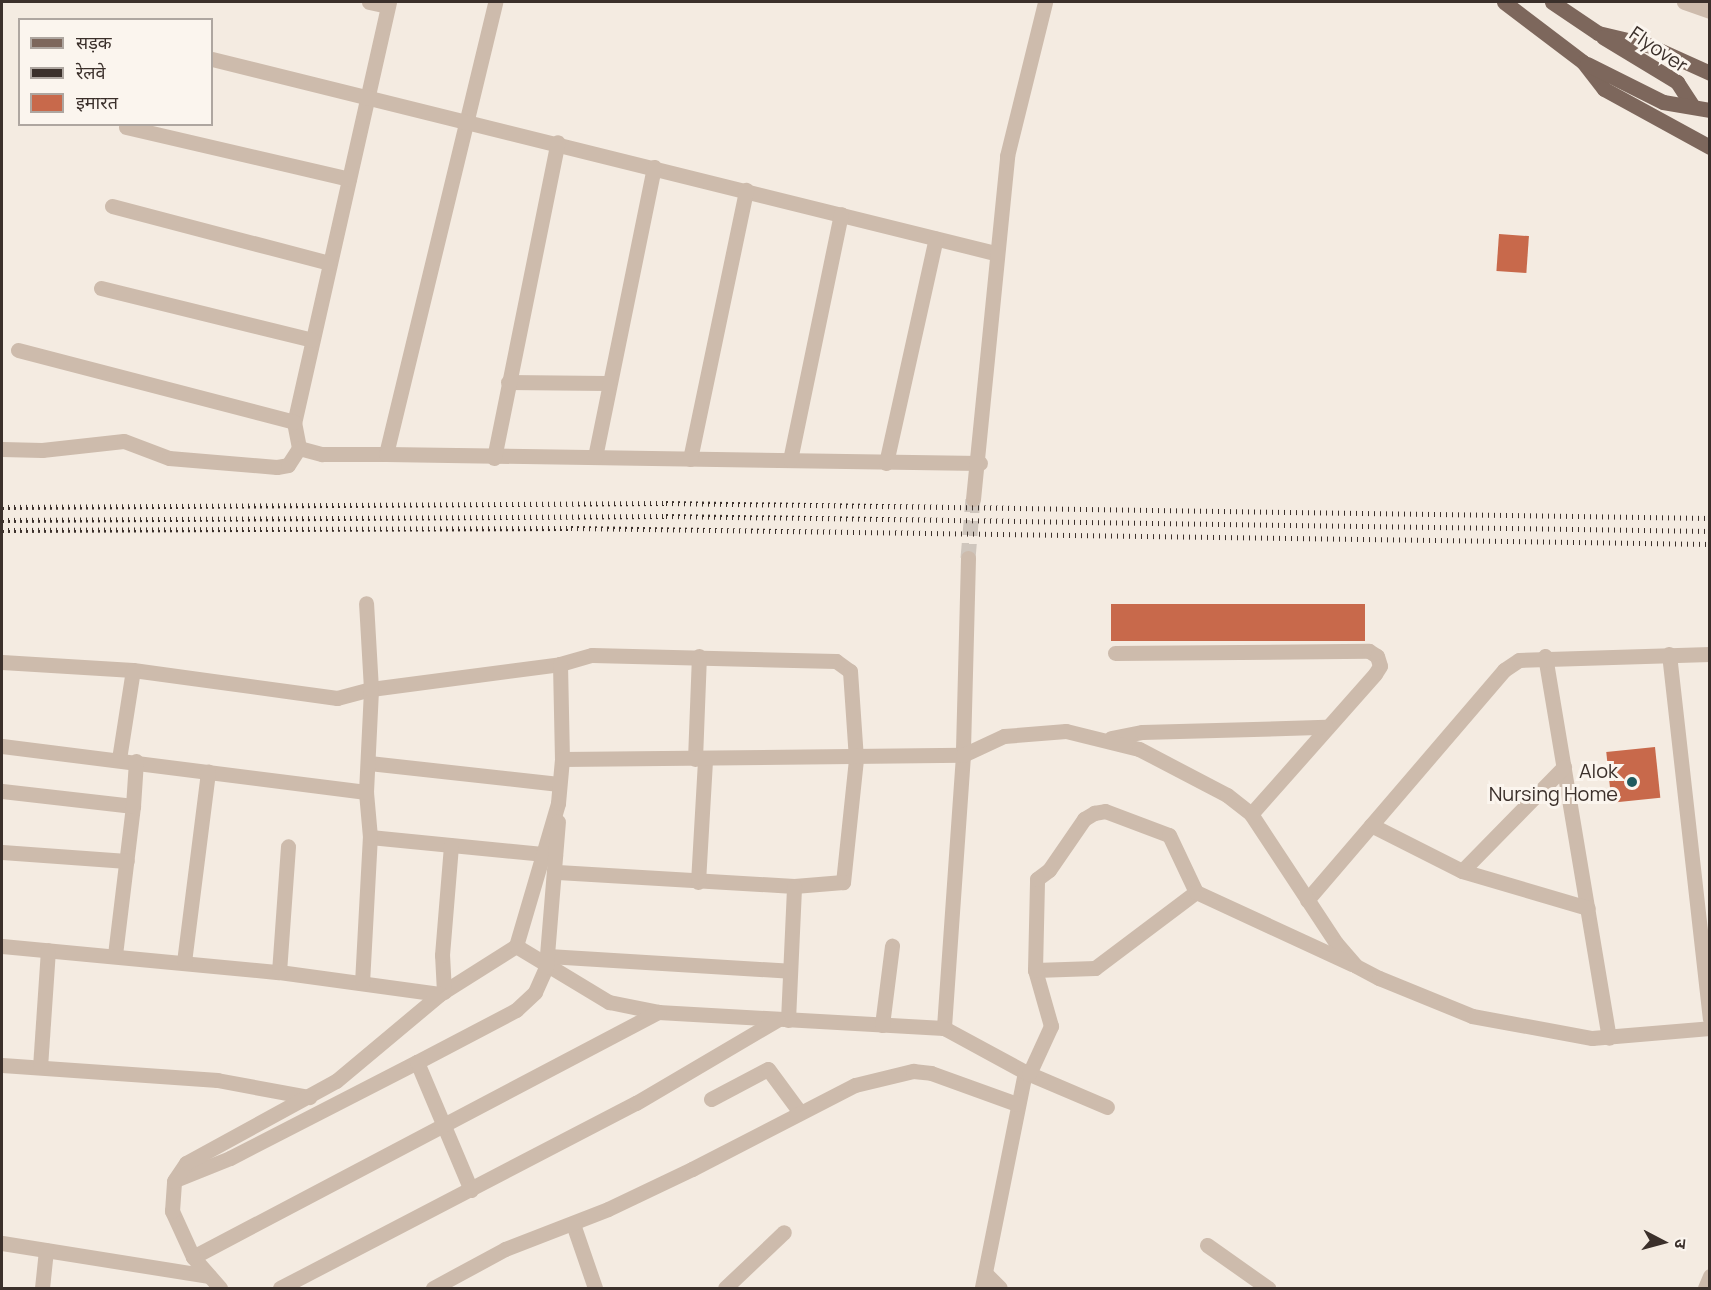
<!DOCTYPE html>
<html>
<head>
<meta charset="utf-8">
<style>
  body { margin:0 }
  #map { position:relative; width:1711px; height:1290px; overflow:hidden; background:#f4ebe1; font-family:Manrope,"Noto Sans Devanagari",sans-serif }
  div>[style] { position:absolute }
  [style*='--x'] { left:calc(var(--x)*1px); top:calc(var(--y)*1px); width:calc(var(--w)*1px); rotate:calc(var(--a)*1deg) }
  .building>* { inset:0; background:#c8694b; transform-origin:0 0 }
  .minor-tunnel>* { height:15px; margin-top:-7.5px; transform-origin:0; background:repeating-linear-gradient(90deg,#cfc6bd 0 15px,transparent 0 23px) }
  .minor>* { height:15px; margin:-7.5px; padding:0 7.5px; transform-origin:7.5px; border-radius:7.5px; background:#cdbbac }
  .major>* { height:15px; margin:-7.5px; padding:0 7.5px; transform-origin:7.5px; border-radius:7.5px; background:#7d675c }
  .rail>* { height:4.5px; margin-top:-2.25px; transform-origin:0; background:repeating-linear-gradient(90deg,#3b302b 0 1.5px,transparent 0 6px) }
  .dots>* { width:16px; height:16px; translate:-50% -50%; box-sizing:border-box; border:3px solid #fbf5ee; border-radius:50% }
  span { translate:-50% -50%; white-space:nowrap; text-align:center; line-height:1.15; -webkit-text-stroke:6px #fbf5ee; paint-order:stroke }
  .street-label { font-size:20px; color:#3b302b }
  .poi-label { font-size:20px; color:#3b302b }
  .right { translate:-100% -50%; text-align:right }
  .frame { position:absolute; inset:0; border:3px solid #3b302b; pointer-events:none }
  .legend { position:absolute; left:18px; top:18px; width:195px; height:108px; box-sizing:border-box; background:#fbf5ee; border:2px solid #aea6a0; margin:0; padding:8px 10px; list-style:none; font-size:18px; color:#3b302b }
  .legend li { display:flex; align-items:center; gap:12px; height:30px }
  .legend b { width:30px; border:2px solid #aea6a0 }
  .north { position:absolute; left:1633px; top:1212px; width:60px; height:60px; -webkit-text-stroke:4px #fbf5ee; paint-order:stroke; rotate:96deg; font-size:16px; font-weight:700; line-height:24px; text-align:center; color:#3b302b }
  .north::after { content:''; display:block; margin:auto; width:21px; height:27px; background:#3b302b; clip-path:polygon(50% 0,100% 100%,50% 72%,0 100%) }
</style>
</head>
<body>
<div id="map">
  <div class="building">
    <i style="left:1499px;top:234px;width:30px;height:37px;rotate:4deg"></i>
    <i style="left:1365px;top:604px;width:37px;height:254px;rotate:90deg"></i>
    <i style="left:1655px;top:747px;width:51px;height:49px;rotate:84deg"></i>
  </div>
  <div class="minor-tunnel">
    <i style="--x:968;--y:558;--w:59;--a:-85.2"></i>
  </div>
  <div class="minor">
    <i style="--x:369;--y:2;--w:19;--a:12"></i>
    <i style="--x:389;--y:2;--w:431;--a:102.7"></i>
    <i style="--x:294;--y:422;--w:26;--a:79"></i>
    <i style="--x:299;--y:448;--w:24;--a:15"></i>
    <i style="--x:322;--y:454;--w:64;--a:0"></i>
    <i style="--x:386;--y:454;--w:465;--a:-76.4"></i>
    <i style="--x:1684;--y:2;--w:28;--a:19"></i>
    <i style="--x:212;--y:59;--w:807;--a:13.92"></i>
    <i style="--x:126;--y:127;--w:229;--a:13.1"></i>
    <i style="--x:112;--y:206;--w:224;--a:14.7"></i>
    <i style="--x:101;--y:288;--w:217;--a:13.8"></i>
    <i style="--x:18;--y:350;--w:285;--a:14.6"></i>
    <i style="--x:508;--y:382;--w:99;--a:0.6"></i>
    <i style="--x:2;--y:449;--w:40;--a:1.4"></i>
    <i style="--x:42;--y:450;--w:82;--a:-6.3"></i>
    <i style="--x:124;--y:441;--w:48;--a:20.7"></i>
    <i style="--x:169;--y:458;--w:108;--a:4.8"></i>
    <i style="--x:277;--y:467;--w:11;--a:-10"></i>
    <i style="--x:288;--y:465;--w:20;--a:-57"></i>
    <i style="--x:386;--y:454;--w:594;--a:0.87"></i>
    <i style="--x:595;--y:457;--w:296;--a:-78.5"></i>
    <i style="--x:494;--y:458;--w:322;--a:-78.6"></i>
    <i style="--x:690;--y:459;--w:275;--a:-78.2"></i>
    <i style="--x:790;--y:460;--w:251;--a:-78.3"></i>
    <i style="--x:886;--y:463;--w:230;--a:-77.5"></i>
    <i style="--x:973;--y:499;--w:345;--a:-84.3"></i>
    <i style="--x:1007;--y:156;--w:159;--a:-76.1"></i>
    <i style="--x:968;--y:558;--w:197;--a:91.5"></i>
    <i style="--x:963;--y:755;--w:274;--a:94"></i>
    <i style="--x:944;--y:1028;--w:92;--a:28.5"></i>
    <i style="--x:1025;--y:1072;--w:220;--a:101.3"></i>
    <i style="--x:1115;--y:653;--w:254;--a:-0.5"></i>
    <i style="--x:1369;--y:651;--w:9;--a:32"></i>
    <i style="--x:1377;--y:656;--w:10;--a:73"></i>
    <i style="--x:1380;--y:666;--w:9;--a:122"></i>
    <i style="--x:1375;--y:674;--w:187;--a:131.5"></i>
    <i style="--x:1669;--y:654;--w:367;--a:83.6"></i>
    <i style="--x:1545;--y:656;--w:387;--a:80.5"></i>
    <i style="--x:2;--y:662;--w:131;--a:3.5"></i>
    <i style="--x:133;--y:670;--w:206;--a:7.8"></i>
    <i style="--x:337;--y:698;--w:35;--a:-15"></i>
    <i style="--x:371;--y:689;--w:191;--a:-7.5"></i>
    <i style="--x:560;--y:664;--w:33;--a:-16"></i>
    <i style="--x:592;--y:655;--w:244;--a:1.4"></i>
    <i style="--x:836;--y:661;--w:17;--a:36"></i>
    <i style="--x:850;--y:671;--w:88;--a:86.1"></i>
    <i style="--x:856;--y:759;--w:124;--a:96"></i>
    <i style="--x:843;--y:882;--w:49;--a:175.3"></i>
    <i style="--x:794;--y:886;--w:237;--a:-176.6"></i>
    <i style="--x:560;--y:664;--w:95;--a:88.8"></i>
    <i style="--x:1111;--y:738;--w:32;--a:-11"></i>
    <i style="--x:1142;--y:732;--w:184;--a:-1.6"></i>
    <i style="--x:2;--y:746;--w:367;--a:7.2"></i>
    <i style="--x:119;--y:759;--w:90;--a:-81.1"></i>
    <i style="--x:695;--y:759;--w:103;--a:-87.8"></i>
    <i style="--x:369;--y:763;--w:191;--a:6.3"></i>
    <i style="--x:2;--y:791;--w:132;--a:6.5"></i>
    <i style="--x:133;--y:806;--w:150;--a:96.9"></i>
    <i style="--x:133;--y:806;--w:45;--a:-86.2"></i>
    <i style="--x:1371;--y:825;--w:102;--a:26.8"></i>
    <i style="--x:1462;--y:871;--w:131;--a:16.4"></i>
    <i style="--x:370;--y:837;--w:186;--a:5.6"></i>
    <i style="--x:2;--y:852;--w:125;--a:4.1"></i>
    <i style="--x:1462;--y:871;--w:146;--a:-45.6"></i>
    <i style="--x:698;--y:882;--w:123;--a:-86.7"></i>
    <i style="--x:1307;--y:900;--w:303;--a:-49.4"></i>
    <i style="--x:1504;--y:670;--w:18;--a:-34"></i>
    <i style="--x:1519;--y:660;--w:191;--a:-1.8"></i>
    <i style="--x:2;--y:946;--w:278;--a:5.4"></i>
    <i style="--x:279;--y:972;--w:162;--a:7.8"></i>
    <i style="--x:440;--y:994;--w:90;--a:-32.3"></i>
    <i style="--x:516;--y:946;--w:149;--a:-73.6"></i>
    <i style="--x:558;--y:803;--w:44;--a:-84.8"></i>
    <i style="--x:562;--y:759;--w:401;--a:-0.6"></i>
    <i style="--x:963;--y:755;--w:45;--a:-24.9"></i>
    <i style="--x:1004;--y:736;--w:62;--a:-4.6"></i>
    <i style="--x:1066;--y:731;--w:75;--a:13.9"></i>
    <i style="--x:1139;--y:749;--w:99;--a:27.6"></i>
    <i style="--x:1227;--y:795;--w:31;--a:38"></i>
    <i style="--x:1251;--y:814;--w:154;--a:56.6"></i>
    <i style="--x:1336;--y:943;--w:30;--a:49"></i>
    <i style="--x:1356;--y:966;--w:26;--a:28"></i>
    <i style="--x:1379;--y:978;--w:100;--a:22.2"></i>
    <i style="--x:1472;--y:1016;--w:122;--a:10.4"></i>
    <i style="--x:1592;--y:1038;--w:118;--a:-4.8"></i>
    <i style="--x:516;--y:946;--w:109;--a:31.1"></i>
    <i style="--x:609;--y:1002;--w:50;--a:11.5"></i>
    <i style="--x:658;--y:1012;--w:286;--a:3.2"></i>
    <i style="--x:548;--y:956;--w:242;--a:3.5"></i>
    <i style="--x:184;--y:962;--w:192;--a:-82.8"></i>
    <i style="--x:1035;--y:970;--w:60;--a:-1.9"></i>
    <i style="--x:1095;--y:968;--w:126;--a:-37"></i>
    <i style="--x:279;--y:972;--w:126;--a:-85.9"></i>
    <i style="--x:362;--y:983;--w:146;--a:-86.9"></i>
    <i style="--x:370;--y:837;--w:45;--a:-95.1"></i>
    <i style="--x:366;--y:792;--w:103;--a:-87.2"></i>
    <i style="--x:371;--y:689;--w:86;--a:-93.3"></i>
    <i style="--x:444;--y:992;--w:37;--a:-93"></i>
    <i style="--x:442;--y:955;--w:110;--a:-85.3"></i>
    <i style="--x:788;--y:1020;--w:134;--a:-87.4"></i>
    <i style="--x:882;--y:1025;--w:80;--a:-82.8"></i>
    <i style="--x:2;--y:1065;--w:216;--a:4"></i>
    <i style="--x:217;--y:1080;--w:94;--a:10.5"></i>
    <i style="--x:40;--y:1067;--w:117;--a:-86.1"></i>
    <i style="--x:1025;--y:1072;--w:89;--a:23.1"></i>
    <i style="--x:1029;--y:1074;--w:53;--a:-65.4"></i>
    <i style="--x:1051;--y:1026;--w:58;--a:-105.9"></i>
    <i style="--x:1035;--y:970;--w:91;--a:-88.7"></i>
    <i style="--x:1037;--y:879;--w:15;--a:-37"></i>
    <i style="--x:1049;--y:870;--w:62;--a:-55.5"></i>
    <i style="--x:1084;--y:819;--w:12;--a:-31"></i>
    <i style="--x:1094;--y:813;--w:11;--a:-10"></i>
    <i style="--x:1105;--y:811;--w:68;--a:20.6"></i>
    <i style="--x:1169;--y:835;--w:63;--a:64.7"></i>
    <i style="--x:1196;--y:892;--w:172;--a:24.8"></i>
    <i style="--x:711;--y:1099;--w:64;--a:-27.8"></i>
    <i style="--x:768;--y:1069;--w:52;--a:53.6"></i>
    <i style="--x:175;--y:1180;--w:59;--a:-21.8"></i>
    <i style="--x:230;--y:1158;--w:210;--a:-27.2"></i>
    <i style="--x:471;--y:1190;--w:139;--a:-112.9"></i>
    <i style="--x:417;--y:1062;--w:112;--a:-27.7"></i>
    <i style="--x:516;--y:1010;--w:26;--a:-43"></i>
    <i style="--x:535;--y:992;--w:27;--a:-66"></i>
    <i style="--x:546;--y:967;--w:146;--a:-85.3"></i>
    <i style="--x:573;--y:1224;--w:68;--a:71"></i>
    <i style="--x:2;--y:1243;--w:210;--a:9.1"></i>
    <i style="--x:1207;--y:1245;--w:75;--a:35.2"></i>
    <i style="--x:193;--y:1257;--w:526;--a:-27.78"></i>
    <i style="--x:985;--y:1273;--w:21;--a:45"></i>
    <i style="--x:42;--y:1288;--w:38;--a:-84"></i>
    <i style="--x:220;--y:1288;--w:41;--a:-131.1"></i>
    <i style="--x:193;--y:1257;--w:51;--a:-114.5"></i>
    <i style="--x:172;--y:1211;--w:30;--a:-86"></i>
    <i style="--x:174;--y:1181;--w:22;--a:-56"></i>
    <i style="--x:186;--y:1163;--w:171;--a:-28.7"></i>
    <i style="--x:336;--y:1081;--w:136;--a:-39.9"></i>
    <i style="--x:280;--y:1288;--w:401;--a:-27.5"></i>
    <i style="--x:636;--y:1103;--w:164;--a:-30.5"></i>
    <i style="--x:433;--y:1288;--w:82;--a:-28.4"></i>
    <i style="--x:505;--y:1249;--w:110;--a:-21.2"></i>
    <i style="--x:608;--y:1209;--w:93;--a:-25.5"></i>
    <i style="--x:692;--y:1169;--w:183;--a:-27.3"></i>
    <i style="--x:855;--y:1085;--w:60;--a:-13.6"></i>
    <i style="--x:913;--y:1071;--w:18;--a:6"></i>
    <i style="--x:931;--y:1073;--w:91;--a:19.8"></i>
    <i style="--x:725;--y:1288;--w:81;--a:-43.5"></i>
    <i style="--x:1705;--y:1288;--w:13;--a:-67"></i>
  </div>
  <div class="major">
    <i style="--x:1504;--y:2;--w:99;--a:37.2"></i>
    <i style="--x:1583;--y:62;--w:34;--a:52"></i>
    <i style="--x:1604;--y:89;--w:121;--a:28.7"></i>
    <i style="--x:1552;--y:2;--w:55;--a:34"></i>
    <i style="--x:1598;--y:33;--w:51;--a:13.5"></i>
    <i style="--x:1648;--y:45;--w:68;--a:24.3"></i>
    <i style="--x:1603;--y:37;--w:87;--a:31.3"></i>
    <i style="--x:1677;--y:82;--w:27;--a:57"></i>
    <i style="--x:1587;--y:64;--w:85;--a:26.6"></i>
    <i style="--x:1663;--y:102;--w:48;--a:9.7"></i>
  </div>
  <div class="rail">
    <i style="--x:2;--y:507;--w:664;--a:-0.35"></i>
    <i style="--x:666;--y:503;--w:1044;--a:0.82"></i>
    <i style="--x:2;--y:520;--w:664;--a:-0.35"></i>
    <i style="--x:666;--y:516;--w:1044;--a:0.82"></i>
    <i style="--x:2;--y:530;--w:569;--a:-0.2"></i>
    <i style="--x:571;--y:528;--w:1139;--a:0.8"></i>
  </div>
  <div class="dots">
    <i style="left:1632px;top:782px;background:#1f5a5e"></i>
  </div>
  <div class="street-label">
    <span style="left:1659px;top:49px;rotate:34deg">Flyover</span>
  </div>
  <div class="poi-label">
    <span class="right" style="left:1618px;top:782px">Alok<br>Nursing Home</span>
  </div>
  <div class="frame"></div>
  <ul class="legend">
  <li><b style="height:8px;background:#7d675c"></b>सड़क</li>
  <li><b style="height:8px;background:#3b302b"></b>रेलवे</li>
  <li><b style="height:16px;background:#c8694b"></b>इमारत</li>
  </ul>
  <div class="north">उ</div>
</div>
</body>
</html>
